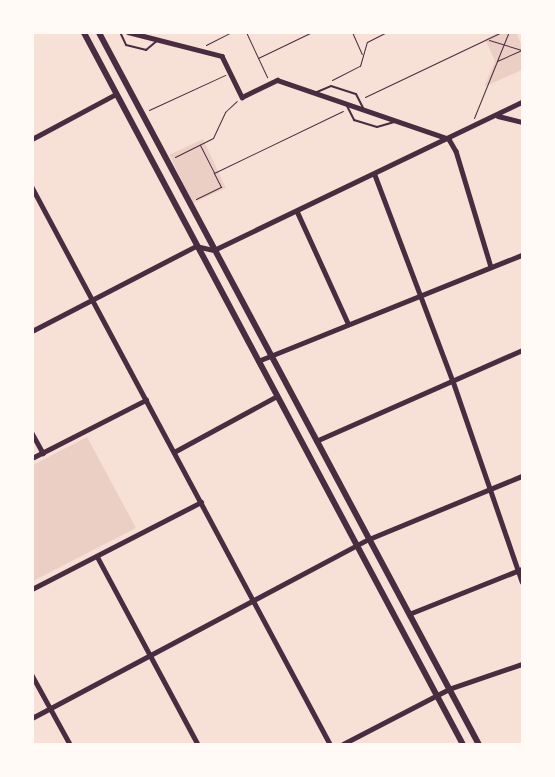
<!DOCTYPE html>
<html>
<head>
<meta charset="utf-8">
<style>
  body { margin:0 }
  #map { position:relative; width:555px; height:777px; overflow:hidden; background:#f7e1d7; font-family:"DM Sans",sans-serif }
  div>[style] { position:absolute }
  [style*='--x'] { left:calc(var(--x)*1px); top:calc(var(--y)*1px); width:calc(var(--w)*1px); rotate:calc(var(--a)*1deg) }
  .green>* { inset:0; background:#ebcfc5; transform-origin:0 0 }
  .path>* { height:1px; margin:-0.5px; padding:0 0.5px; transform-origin:0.5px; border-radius:0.5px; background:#4a2c40 }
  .service>* { height:2px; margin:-1px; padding:0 1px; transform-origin:1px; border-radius:1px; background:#4a2c40 }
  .minor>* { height:4.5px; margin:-2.25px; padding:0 2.25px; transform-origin:2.25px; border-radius:2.25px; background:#4a2c40 }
  .secondary>* { height:5.5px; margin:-2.75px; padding:0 2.75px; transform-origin:2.75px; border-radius:2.75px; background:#4a2c40 }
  span { translate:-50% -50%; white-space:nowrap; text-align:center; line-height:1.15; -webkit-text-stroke:4px #fffaf5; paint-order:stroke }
  .frame { position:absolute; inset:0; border:34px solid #fffaf5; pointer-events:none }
</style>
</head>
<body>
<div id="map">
  <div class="green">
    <i style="clip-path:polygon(498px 33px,516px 33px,522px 46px,522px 70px,484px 87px,495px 61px,485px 39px)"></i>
    <i style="left:203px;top:139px;width:54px;height:37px;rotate:65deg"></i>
    <i style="clip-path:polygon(87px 437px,136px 528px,33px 581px,33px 465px)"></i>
  </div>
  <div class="path">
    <i style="--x:246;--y:32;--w:50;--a:65"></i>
    <i style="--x:352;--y:32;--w:24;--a:66"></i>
    <i style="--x:489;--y:40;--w:34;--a:17"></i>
    <i style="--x:206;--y:45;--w:29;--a:-27"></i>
    <i style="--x:258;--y:58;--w:60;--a:-25.7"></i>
    <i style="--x:497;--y:61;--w:31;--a:-68"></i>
    <i style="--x:332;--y:80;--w:31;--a:-27"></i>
    <i style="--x:360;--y:66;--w:25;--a:-74"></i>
    <i style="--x:367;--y:42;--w:22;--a:-27"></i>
    <i style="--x:365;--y:97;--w:152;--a:-25.4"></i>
    <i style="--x:149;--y:110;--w:84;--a:-24.7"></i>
    <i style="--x:474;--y:118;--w:61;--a:-68"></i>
    <i style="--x:497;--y:61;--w:27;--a:-24"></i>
    <i style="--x:200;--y:145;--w:31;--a:63"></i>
    <i style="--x:175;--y:157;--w:42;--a:-26.6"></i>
    <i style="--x:213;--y:138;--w:29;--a:-65"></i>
    <i style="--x:225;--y:112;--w:16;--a:-43"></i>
    <i style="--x:196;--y:199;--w:28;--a:-26"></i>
    <i style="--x:221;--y:187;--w:16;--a:-117"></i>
    <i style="--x:214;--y:173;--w:143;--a:-25.7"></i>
  </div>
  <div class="service">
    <i style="--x:120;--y:32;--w:14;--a:65"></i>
    <i style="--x:126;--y:45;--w:21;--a:14"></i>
    <i style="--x:146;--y:50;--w:16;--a:-40"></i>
    <i style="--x:317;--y:92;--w:15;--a:-23"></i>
    <i style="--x:331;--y:86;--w:26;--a:18"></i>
    <i style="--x:356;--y:94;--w:16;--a:63"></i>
    <i style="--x:347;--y:106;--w:16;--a:63"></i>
    <i style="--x:354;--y:120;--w:24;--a:17"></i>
    <i style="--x:377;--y:127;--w:18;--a:-16"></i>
  </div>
  <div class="minor">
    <i style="--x:128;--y:32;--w:97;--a:14.3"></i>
    <i style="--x:222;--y:56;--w:46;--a:64"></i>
    <i style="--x:242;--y:97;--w:39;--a:-26"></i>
    <i style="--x:277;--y:80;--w:182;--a:18.9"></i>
    <i style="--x:449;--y:139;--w:14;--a:60"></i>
    <i style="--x:456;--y:151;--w:121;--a:73.2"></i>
    <i style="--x:498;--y:116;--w:25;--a:14"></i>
    <i style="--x:32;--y:139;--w:95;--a:-28.2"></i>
    <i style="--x:375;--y:175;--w:220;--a:69.3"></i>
    <i style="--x:453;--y:381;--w:212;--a:71"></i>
    <i style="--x:32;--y:187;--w:632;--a:61.85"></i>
    <i style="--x:297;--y:211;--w:123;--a:65.5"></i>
    <i style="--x:32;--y:331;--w:185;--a:-27.4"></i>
    <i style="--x:196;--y:246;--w:18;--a:13"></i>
    <i style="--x:214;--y:250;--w:342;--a:-25.7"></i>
    <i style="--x:258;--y:361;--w:284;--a:-21.9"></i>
    <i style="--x:32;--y:433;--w:23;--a:61"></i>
    <i style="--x:316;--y:441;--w:225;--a:-23.8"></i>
    <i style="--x:174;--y:452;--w:117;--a:-28.5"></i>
    <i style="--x:32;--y:458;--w:128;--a:-27"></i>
    <i style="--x:97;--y:556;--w:213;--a:61.8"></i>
    <i style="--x:32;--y:589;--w:190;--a:-27.2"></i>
    <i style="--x:409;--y:614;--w:122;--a:-21.7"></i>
    <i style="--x:32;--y:675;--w:79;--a:61.2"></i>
    <i style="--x:32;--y:718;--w:382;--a:-28"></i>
    <i style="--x:369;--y:539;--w:165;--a:-22.4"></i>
    <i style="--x:343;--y:744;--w:119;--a:-27.4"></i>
    <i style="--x:449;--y:689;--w:77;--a:-18.9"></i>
  </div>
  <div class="secondary">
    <i style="--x:84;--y:32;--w:807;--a:61.97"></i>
    <i style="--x:99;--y:32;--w:807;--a:61.91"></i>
  </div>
  <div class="frame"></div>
</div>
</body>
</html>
